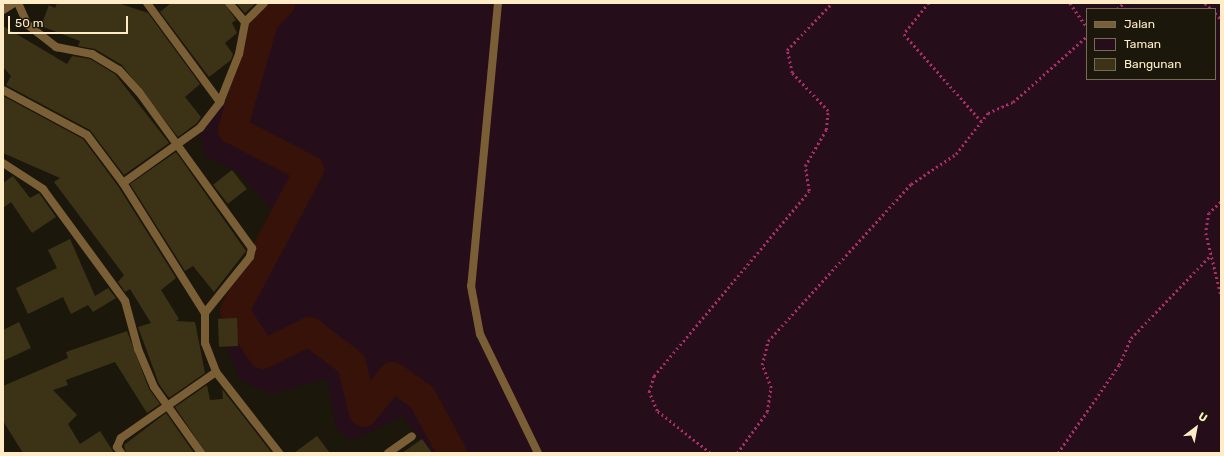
<!DOCTYPE html>
<html>
<head>
<meta charset="utf-8">
<style>
  body { margin:0 }
  #map { position:relative; width:1224px; height:456px; overflow:hidden; background:#1b170b; font-family:Rubik,sans-serif }
  div>[style] { position:absolute }
  [style*='--x'] { left:calc(var(--x)*1px); top:calc(var(--y)*1px); width:calc(var(--w)*1px); rotate:calc(var(--a)*1deg) }
  .green>* { inset:0; background:#250e19 }
  .river>* { height:29px; margin:-14.5px; padding:0 14.5px; transform-origin:14.5px; border-radius:14.5px; background:#361209 }
  .building>* { inset:0; background:#3c3317; transform-origin:0 0 }
  .path>* { height:2.5px; margin-top:-1.25px; transform-origin:0; background:repeating-linear-gradient(90deg,#aa2e6c 0 2px,transparent 0 5px) }
  .minor>* { height:8px; margin:-4px; padding:0 4px; transform-origin:4px; border-radius:4px; background:#7a5f36 }
  span { translate:-50% -50%; white-space:nowrap; text-align:center; line-height:1.15; -webkit-text-stroke:4px #1b170b; paint-order:stroke }
  .frame { position:absolute; inset:0; border:4px solid #feecc6; pointer-events:none }
  .legend { position:absolute; left:1086px; top:8px; width:130px; height:72px; box-sizing:border-box; background:#1b170b; border:1px solid #766c56; margin:0; padding:5px 7px; list-style:none; font-size:12px; color:#feecc6 }
  .legend li { display:flex; align-items:center; gap:8px; height:20px }
  .legend b { width:20px; border:1px solid #766c56 }
  .north { position:absolute; left:1176px; top:408px; width:40px; height:40px; -webkit-text-stroke:3px #1b170b; paint-order:stroke; rotate:32deg; font-size:11px; font-weight:700; line-height:16px; text-align:center; color:#feecc6 }
  .north::after { content:''; display:block; margin:auto; width:14px; height:18px; background:#feecc6; clip-path:polygon(50% 0,100% 100%,50% 72%,0 100%) }
  .scale { position:absolute; left:8px; top:16px; width:120px; height:18px; box-sizing:border-box; border:2px solid #feecc6; border-top:0; padding-left:5px; font-size:12px; line-height:14px; white-space:nowrap; color:#feecc6; -webkit-text-stroke:3px #1b170b; paint-order:stroke }
</style>
</head>
<body>
<div id="map">
  <div class="green">
    <i style="clip-path:polygon(evenodd,260px 3px,1221px 3px,1221px 453px,432px 453px,403px 416px,352px 441px,336px 428px,327px 379px,271px 394px,240px 380px,224px 341px,221px 313px,281px 220px,239px 173px,204px 155px,200px 132px,237px 87px,260px 3px,1087px 9px,1215px 9px,1215px 79px,1087px 79px,1087px 9px)"></i>
  </div>
  <div class="river">
    <i style="--x:280;--y:3;--w:23;--a:135"></i>
    <i style="--x:264;--y:19;--w:115;--a:106.2"></i>
    <i style="--x:232;--y:129;--w:87;--a:27.5"></i>
    <i style="--x:309;--y:169;--w:160;--a:118"></i>
    <i style="--x:234;--y:310;--w:52;--a:57.5"></i>
    <i style="--x:262;--y:354;--w:52;--a:-26.1"></i>
    <i style="--x:309;--y:331;--w:53;--a:37.3"></i>
    <i style="--x:351;--y:363;--w:50;--a:76.2"></i>
    <i style="--x:363;--y:412;--w:46;--a:-51.1"></i>
    <i style="--x:392;--y:376;--w:35;--a:35"></i>
    <i style="--x:421;--y:396;--w:65;--a:61.5"></i>
  </div>
  <div class="building">
    <i style="clip-path:polygon(57px 3px,118px 3px,148px 13px,200px 84px,185px 97px,201px 117px,197px 123px,178px 137px,122px 65px,95px 49px,78px 46px,80px 41px,41px 26px,49px 5px,55px 8px)"></i>
    <i style="clip-path:polygon(171px 3px,224px 3px,236px 20px,232px 23px,237px 33px,225px 43px,233px 54px,231px 60px,209px 77px,160px 12px)"></i>
    <i style="clip-path:polygon(236px 3px,256px 3px,245px 13px)"></i>
    <i style="clip-path:polygon(3px 26px,67px 64px,72px 56px,90px 59px,115px 74px,169px 143px,124px 175px,90px 130px,6px 85px,11px 76px,3px 67px)"></i>
    <i style="clip-path:polygon(3px 96px,83px 139px,118px 186px,176px 278px,161px 290px,179px 319px,176px 321px,195px 322px,205px 373px,169px 398px,159px 384px,138px 327px,151px 323px,130px 289px,125px 292px,118px 282px,124px 275px,54px 182px,60px 178px,3px 153px)"></i>
    <i style="clip-path:polygon(176px 152px,246px 251px,214px 292px,193px 266px,185px 271px,130px 184px)"></i>
    <i style="left:232px;top:170px;width:24px;height:24px;rotate:52deg"></i>
    <i style="clip-path:polygon(13px 176px,30px 198px,39px 193px,56px 217px,32px 233px,11px 202px,3px 208px,3px 183px)"></i>
    <i style="clip-path:polygon(70px 239px,95px 296px,108px 288px,116px 298px,93px 312px,88px 305px,71px 314px,63px 297px,28px 314px,16px 288px,57px 268px,48px 250px)"></i>
    <i style="left:237px;top:318px;width:28px;height:19px;rotate:88deg"></i>
    <i style="clip-path:polygon(19px 322px,31px 348px,3px 361px,3px 330px)"></i>
    <i style="clip-path:polygon(127px 331px,149px 389px,160px 404px,147px 413px,115px 362px,66px 380px,68px 385px,53px 390px,77px 415px,68px 424px,80px 444px,100px 431px,114px 453px,23px 453px,3px 421px,3px 386px,68px 358px,66px 352px)"></i>
    <i style="clip-path:polygon(207px 385px,210px 400px,223px 399px,222px 389px,272px 453px,206px 453px,175px 407px)"></i>
    <i style="clip-path:polygon(166px 413px,194px 453px,126px 453px,124px 445px)"></i>
    <i style="clip-path:polygon(317px 436px,330px 453px,294px 453px)"></i>
    <i style="clip-path:polygon(422px 439px,432px 453px,402px 453px)"></i>
  </div>
  <div class="path">
    <i style="--x:929;--y:3;--w:40;--a:129"></i>
    <i style="--x:904;--y:34;--w:118;--a:48.4"></i>
    <i style="--x:1070;--y:3;--w:29;--a:55"></i>
    <i style="--x:1205;--y:3;--w:8;--a:45"></i>
    <i style="--x:1117;--y:9;--w:9;--a:-41"></i>
    <i style="--x:1215;--y:13;--w:8;--a:45"></i>
    <i style="--x:1221;--y:202;--w:16;--a:137"></i>
    <i style="--x:1209;--y:213;--w:20;--a:99"></i>
    <i style="--x:1206;--y:233;--w:64;--a:76.4"></i>
    <i style="--x:710;--y:453;--w:68;--a:-141.6"></i>
    <i style="--x:657;--y:411;--w:21;--a:-113"></i>
    <i style="--x:649;--y:392;--w:17;--a:-73"></i>
    <i style="--x:654;--y:376;--w:241;--a:-50"></i>
    <i style="--x:809;--y:191;--w:25;--a:-99"></i>
    <i style="--x:805;--y:166;--w:42;--a:-59.7"></i>
    <i style="--x:826;--y:130;--w:19;--a:-84"></i>
    <i style="--x:828;--y:111;--w:52;--a:-133.5"></i>
    <i style="--x:792;--y:73;--w:24;--a:-102"></i>
    <i style="--x:787;--y:50;--w:65;--a:-46.2"></i>
    <i style="--x:737;--y:453;--w:51;--a:-53.8"></i>
    <i style="--x:767;--y:412;--w:24;--a:-81"></i>
    <i style="--x:771;--y:388;--w:25;--a:-111"></i>
    <i style="--x:762;--y:365;--w:25;--a:-76"></i>
    <i style="--x:768;--y:341;--w:212;--a:-47.7"></i>
    <i style="--x:911;--y:184;--w:54;--a:-33.7"></i>
    <i style="--x:956;--y:154;--w:52;--a:-52"></i>
    <i style="--x:988;--y:113;--w:27;--a:-24"></i>
    <i style="--x:1013;--y:102;--w:99;--a:-41.7"></i>
    <i style="--x:1058;--y:453;--w:107;--a:-55.3"></i>
    <i style="--x:1119;--y:365;--w:30;--a:-66"></i>
    <i style="--x:1131;--y:338;--w:115;--a:-46.1"></i>
  </div>
  <div class="minor">
    <i style="--x:18;--y:3;--w:24;--a:66"></i>
    <i style="--x:28;--y:25;--w:36;--a:38"></i>
    <i style="--x:56;--y:47;--w:37;--a:11"></i>
    <i style="--x:92;--y:54;--w:31;--a:31"></i>
    <i style="--x:119;--y:70;--w:30;--a:48"></i>
    <i style="--x:139;--y:92;--w:193;--a:54.1"></i>
    <i style="--x:252;--y:248;--w:9;--a:103"></i>
    <i style="--x:250;--y:257;--w:72;--a:128.8"></i>
    <i style="--x:147;--y:3;--w:123;--a:53.6"></i>
    <i style="--x:229;--y:3;--w:25;--a:50"></i>
    <i style="--x:245;--y:22;--w:27;--a:-45"></i>
    <i style="--x:498;--y:3;--w:284;--a:95.4"></i>
    <i style="--x:471;--y:286;--w:49;--a:79.4"></i>
    <i style="--x:480;--y:334;--w:132;--a:64"></i>
    <i style="--x:3;--y:10;--w:13;--a:-32"></i>
    <i style="--x:3;--y:90;--w:95;--a:28.2"></i>
    <i style="--x:87;--y:135;--w:60;--a:53.1"></i>
    <i style="--x:123;--y:183;--w:154;--a:57.8"></i>
    <i style="--x:205;--y:313;--w:30;--a:90"></i>
    <i style="--x:205;--y:343;--w:31;--a:69"></i>
    <i style="--x:216;--y:372;--w:116;--a:145.2"></i>
    <i style="--x:121;--y:438;--w:10;--a:114"></i>
    <i style="--x:117;--y:447;--w:7;--a:56"></i>
    <i style="--x:3;--y:163;--w:48;--a:33"></i>
    <i style="--x:43;--y:189;--w:139;--a:53.8"></i>
    <i style="--x:125;--y:301;--w:50;--a:74.8"></i>
    <i style="--x:138;--y:349;--w:41;--a:67.2"></i>
    <i style="--x:154;--y:387;--w:81;--a:54.5"></i>
    <i style="--x:123;--y:183;--w:95;--a:-35.5"></i>
    <i style="--x:200;--y:128;--w:33;--a:-52"></i>
    <i style="--x:220;--y:102;--w:52;--a:-68.4"></i>
    <i style="--x:239;--y:54;--w:33;--a:-79"></i>
    <i style="--x:216;--y:372;--w:103;--a:52.1"></i>
    <i style="--x:388;--y:453;--w:29;--a:-35"></i>
  </div>
  <div class="frame"></div>
  <ul class="legend">
  <li><b style="height:5px;background:#7a5f36"></b>Jalan</li>
  <li><b style="height:11px;background:#250e19"></b>Taman</li>
  <li><b style="height:11px;background:#3c3317"></b>Bangunan</li>
  </ul>
  <div class="north">U</div>
  <div class="scale">50 m</div>
</div>
</body>
</html>
